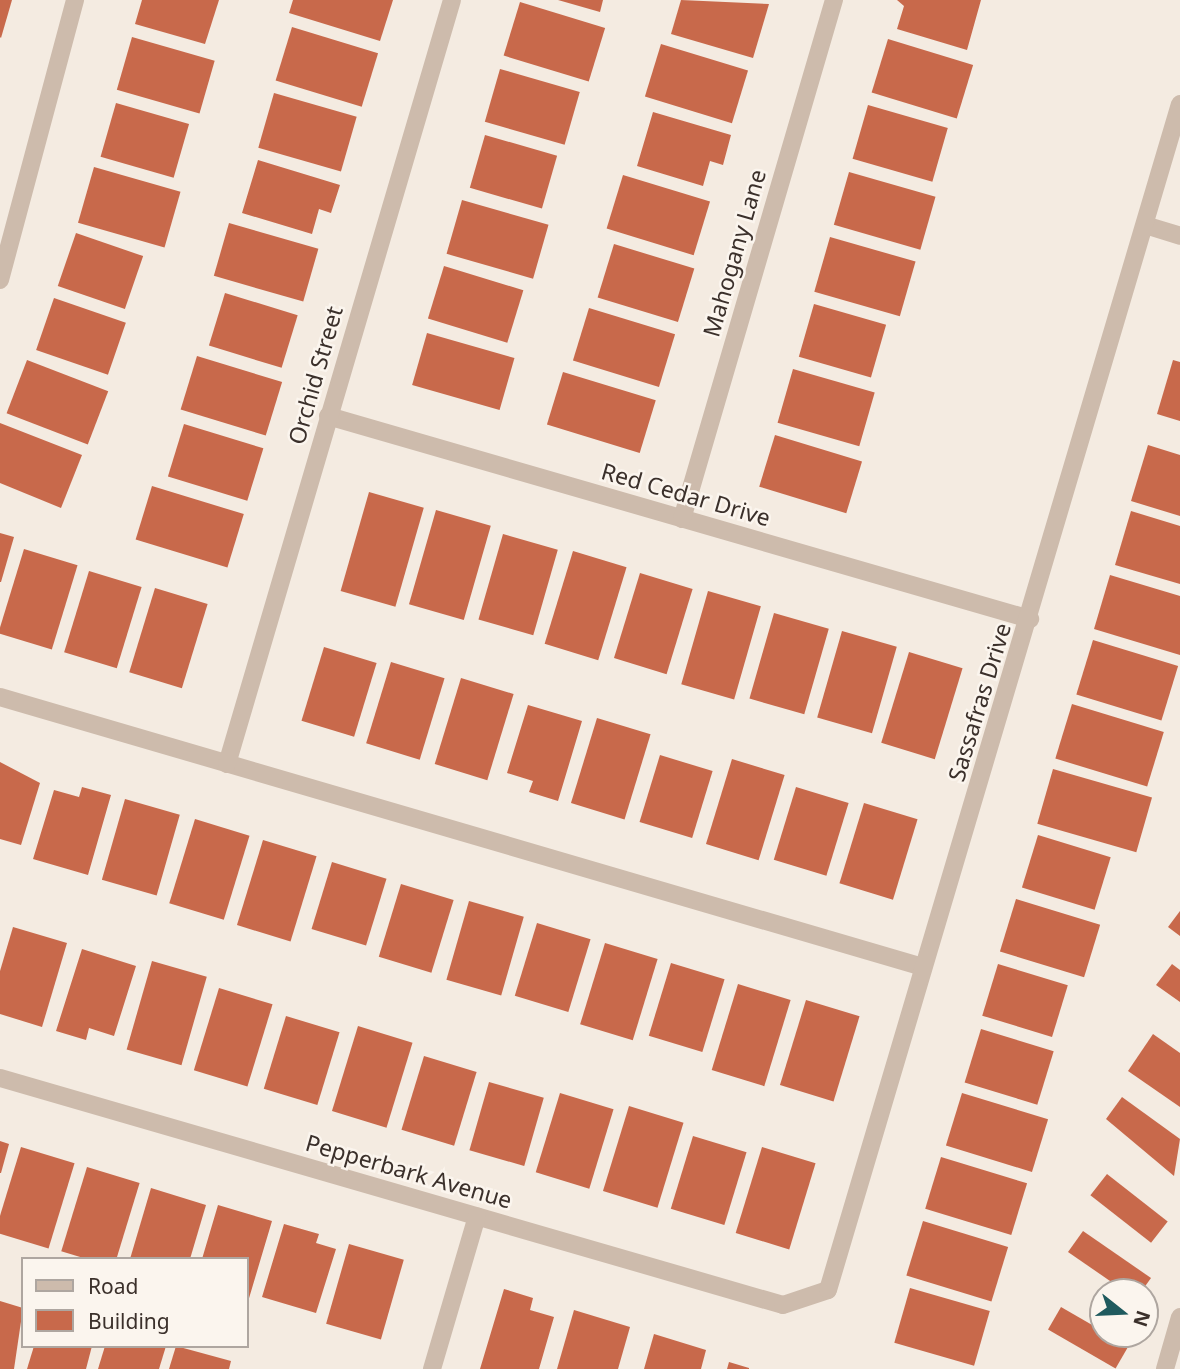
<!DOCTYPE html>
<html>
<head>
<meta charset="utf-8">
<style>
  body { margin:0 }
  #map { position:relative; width:1180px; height:1369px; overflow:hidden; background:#f4ebe1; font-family:"Noto Sans",sans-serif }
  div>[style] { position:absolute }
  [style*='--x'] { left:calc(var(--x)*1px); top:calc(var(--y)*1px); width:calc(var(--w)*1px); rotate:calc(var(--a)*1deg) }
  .building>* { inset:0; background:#c8694b; transform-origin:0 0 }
  .minor>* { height:18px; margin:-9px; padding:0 9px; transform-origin:9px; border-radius:9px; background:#cdbbac }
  span { translate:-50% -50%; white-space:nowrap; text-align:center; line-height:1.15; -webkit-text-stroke:5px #fbf5ee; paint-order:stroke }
  .street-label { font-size:23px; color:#3b302b }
  .legend { position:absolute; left:21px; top:1257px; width:228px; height:91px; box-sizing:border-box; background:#fbf5ee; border:2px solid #aea6a0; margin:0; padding:9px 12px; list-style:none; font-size:21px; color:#3b302b }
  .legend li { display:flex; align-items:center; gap:14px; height:35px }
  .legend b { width:35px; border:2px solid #aea6a0 }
  .north { position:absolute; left:1089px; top:1278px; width:70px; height:70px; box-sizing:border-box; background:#fbf5ee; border:2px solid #aea6a0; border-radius:50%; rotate:108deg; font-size:19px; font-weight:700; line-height:28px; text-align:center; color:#3b302b }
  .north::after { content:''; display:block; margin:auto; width:24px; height:32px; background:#1f5a5e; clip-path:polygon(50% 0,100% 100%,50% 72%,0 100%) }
</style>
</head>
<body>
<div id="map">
  <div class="building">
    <i style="clip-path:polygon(0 0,12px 0,1px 38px,0 37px)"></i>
    <i style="clip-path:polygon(142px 0,219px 0,205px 44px,135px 24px)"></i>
    <i style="clip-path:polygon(293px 0,393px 0,380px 41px,289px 13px)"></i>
    <i style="clip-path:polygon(558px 0,603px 0,600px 12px)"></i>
    <i style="clip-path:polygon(681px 0,769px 4px,753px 58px,671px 34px)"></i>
    <i style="clip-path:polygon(897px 0,981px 0,967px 50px,897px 29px,904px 6px)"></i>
    <i style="left:520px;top:2px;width:89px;height:56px;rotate:17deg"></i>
    <i style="left:292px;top:27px;width:90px;height:56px;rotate:17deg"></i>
    <i style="left:132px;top:37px;width:86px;height:55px;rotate:16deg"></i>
    <i style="left:888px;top:39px;width:89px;height:56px;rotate:17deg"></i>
    <i style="left:661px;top:44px;width:91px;height:55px;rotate:17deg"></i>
    <i style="left:500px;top:69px;width:83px;height:55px;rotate:16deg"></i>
    <i style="left:274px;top:93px;width:86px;height:57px;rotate:16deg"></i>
    <i style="left:116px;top:103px;width:76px;height:56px;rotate:16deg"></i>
    <i style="left:868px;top:105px;width:83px;height:56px;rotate:16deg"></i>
    <i style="clip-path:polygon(653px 112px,731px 135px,723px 165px,710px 161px,703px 186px,637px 166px)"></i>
    <i style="left:485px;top:135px;width:75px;height:55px;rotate:16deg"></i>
    <i style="clip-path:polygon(258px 160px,340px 185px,331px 213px,319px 209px,312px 234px,242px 213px)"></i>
    <i style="left:94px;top:167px;width:90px;height:58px;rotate:16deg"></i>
    <i style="left:849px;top:172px;width:90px;height:55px;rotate:16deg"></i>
    <i style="left:623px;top:175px;width:91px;height:56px;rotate:17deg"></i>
    <i style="left:462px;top:200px;width:90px;height:56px;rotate:16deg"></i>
    <i style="left:229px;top:223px;width:93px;height:55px;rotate:16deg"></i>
    <i style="left:76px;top:233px;width:71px;height:56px;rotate:19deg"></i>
    <i style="left:830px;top:237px;width:89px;height:57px;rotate:16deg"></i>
    <i style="left:614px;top:244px;width:84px;height:56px;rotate:17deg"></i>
    <i style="left:444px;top:266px;width:83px;height:55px;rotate:17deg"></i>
    <i style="left:225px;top:293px;width:76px;height:55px;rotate:17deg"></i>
    <i style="left:54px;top:298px;width:76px;height:55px;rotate:19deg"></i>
    <i style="left:814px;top:304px;width:75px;height:55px;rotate:16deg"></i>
    <i style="left:589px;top:308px;width:90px;height:55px;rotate:17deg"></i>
    <i style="left:427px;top:333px;width:91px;height:54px;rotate:16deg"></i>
    <i style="left:197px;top:356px;width:89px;height:56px;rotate:17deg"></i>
    <i style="left:27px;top:360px;width:87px;height:57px;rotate:21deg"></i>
    <i style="clip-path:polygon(1173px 360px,1180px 362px,1180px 421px,1157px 414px)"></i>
    <i style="left:793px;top:369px;width:85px;height:56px;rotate:16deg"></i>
    <i style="left:563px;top:372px;width:97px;height:55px;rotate:17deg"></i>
    <i style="clip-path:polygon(0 423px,82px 455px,61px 508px,0 483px)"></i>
    <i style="left:184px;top:424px;width:83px;height:55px;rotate:17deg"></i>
    <i style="left:775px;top:435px;width:91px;height:54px;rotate:17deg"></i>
    <i style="clip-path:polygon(1148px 445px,1180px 455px,1180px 516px,1131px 501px)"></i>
    <i style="left:152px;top:486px;width:96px;height:56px;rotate:17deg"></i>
    <i style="left:369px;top:492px;width:57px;height:103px;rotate:16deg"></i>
    <i style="left:436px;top:510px;width:57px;height:98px;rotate:16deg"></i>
    <i style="clip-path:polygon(1131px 511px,1180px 526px,1180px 584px,1115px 565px)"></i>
    <i style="clip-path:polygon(0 533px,14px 537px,1px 582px,0 582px)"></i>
    <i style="left:503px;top:534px;width:57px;height:89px;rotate:16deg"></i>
    <i style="left:24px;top:549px;width:56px;height:88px;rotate:17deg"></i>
    <i style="left:573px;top:551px;width:56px;height:97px;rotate:17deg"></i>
    <i style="left:89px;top:571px;width:55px;height:85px;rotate:17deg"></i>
    <i style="left:640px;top:573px;width:55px;height:89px;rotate:17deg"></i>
    <i style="clip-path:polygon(1110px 575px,1180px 596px,1180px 655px,1094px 629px)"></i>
    <i style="left:155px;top:588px;width:55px;height:88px;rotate:17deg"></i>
    <i style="left:708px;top:591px;width:55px;height:97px;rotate:16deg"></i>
    <i style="left:774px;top:613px;width:57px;height:89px;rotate:16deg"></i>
    <i style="left:842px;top:631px;width:57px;height:90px;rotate:16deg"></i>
    <i style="left:1093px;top:640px;width:89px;height:57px;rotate:17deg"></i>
    <i style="left:324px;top:647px;width:55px;height:77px;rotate:17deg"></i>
    <i style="left:909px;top:652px;width:56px;height:95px;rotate:17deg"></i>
    <i style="left:391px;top:662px;width:56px;height:85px;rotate:17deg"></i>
    <i style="left:461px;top:678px;width:55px;height:90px;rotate:17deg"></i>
    <i style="left:1072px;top:704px;width:96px;height:57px;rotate:17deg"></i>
    <i style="clip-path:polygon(528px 705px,582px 721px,558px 801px,529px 792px,533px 781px,507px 773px)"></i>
    <i style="left:597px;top:718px;width:56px;height:89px;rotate:17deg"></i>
    <i style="left:660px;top:755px;width:55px;height:70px;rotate:17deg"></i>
    <i style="left:732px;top:759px;width:55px;height:89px;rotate:17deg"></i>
    <i style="clip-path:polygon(0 762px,40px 783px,21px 845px,0 839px)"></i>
    <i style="left:1053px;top:769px;width:103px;height:57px;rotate:16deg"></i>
    <i style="clip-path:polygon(82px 787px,111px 795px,88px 875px,33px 859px,54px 790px,79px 797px)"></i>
    <i style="left:796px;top:787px;width:55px;height:76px;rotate:17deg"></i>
    <i style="left:125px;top:799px;width:57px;height:84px;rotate:16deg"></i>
    <i style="left:864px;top:803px;width:56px;height:84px;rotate:17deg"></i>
    <i style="left:195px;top:819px;width:57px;height:88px;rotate:17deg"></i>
    <i style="left:1038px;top:835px;width:76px;height:55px;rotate:17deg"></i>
    <i style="left:263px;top:840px;width:56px;height:89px;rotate:17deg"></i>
    <i style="left:332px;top:862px;width:57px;height:70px;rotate:17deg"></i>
    <i style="left:401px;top:884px;width:55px;height:76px;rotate:17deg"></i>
    <i style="left:1016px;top:899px;width:88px;height:55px;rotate:17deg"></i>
    <i style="left:469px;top:901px;width:57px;height:82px;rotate:16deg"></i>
    <i style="clip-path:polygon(1180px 911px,1180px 936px,1168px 927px)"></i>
    <i style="left:537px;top:923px;width:56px;height:76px;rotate:17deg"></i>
    <i style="clip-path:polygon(13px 927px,67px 943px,42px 1027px,0 1014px,0 971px)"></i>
    <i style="left:605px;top:943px;width:55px;height:85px;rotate:17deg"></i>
    <i style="clip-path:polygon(82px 949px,136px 966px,114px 1036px,89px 1028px,86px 1040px,56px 1031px)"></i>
    <i style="left:152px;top:961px;width:57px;height:92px;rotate:16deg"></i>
    <i style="left:671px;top:963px;width:56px;height:76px;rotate:17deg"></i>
    <i style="left:998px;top:964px;width:73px;height:54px;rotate:17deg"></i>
    <i style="clip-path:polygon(1172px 964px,1180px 970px,1180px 1002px,1156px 985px)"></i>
    <i style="left:738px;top:984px;width:55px;height:90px;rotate:17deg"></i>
    <i style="left:219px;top:988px;width:56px;height:86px;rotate:17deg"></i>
    <i style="left:806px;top:1000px;width:56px;height:89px;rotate:17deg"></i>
    <i style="left:286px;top:1016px;width:56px;height:76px;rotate:17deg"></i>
    <i style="left:358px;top:1026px;width:57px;height:89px;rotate:17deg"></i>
    <i style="left:981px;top:1029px;width:76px;height:56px;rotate:17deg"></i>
    <i style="clip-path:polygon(1153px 1034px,1180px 1053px,1180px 1107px,1128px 1071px)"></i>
    <i style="left:424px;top:1056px;width:55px;height:77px;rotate:17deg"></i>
    <i style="left:489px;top:1082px;width:57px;height:71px;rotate:16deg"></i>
    <i style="left:560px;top:1093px;width:56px;height:83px;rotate:17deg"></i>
    <i style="left:962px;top:1093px;width:90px;height:55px;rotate:17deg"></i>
    <i style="clip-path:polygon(1122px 1097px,1180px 1139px,1174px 1176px,1106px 1119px)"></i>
    <i style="left:629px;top:1106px;width:57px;height:89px;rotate:17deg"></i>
    <i style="left:693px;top:1136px;width:56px;height:76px;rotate:17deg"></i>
    <i style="clip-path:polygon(0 1141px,9px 1144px,1px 1173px,0 1173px)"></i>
    <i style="left:21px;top:1147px;width:56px;height:89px;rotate:17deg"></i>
    <i style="left:762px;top:1147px;width:56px;height:90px;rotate:17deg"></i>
    <i style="left:941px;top:1157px;width:90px;height:54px;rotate:17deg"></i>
    <i style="left:87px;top:1167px;width:55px;height:88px;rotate:17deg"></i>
    <i style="left:1107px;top:1174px;width:77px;height:27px;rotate:38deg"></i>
    <i style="clip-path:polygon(151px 1188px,206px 1205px,190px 1259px,130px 1259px)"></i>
    <i style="clip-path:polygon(218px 1205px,272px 1221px,247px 1305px,247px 1259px,202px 1259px)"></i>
    <i style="left:923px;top:1221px;width:89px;height:57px;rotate:17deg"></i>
    <i style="clip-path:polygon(284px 1224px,319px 1234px,316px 1243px,336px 1249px,316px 1313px,262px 1297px)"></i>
    <i style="clip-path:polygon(1083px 1231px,1151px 1278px,1141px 1292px,1126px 1292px,1068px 1252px)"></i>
    <i style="left:349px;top:1244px;width:57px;height:83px;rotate:16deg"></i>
    <i style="left:910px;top:1288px;width:83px;height:57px;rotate:16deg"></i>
    <i style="clip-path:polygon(504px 1289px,533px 1298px,530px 1310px,554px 1317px,539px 1369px,480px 1369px)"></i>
    <i style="clip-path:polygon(0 1301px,23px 1308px,14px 1369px,0 1369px)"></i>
    <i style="left:1061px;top:1307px;width:78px;height:26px;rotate:30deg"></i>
    <i style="clip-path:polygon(574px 1310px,630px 1327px,618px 1369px,557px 1369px)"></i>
    <i style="clip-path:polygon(654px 1334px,706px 1350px,701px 1369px,644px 1369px)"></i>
    <i style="clip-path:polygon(34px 1346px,92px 1346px,86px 1369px,27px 1369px)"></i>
    <i style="clip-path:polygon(105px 1346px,166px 1346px,159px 1369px,98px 1369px)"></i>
    <i style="clip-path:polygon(176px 1346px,231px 1361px,229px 1369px,169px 1369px)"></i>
    <i style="clip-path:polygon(729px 1362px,749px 1368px,749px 1369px,727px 1369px)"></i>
  </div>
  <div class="minor">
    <i style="--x:1145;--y:225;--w:37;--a:17"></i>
    <i style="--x:0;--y:280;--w:290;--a:-75"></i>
    <i style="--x:328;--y:416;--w:731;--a:16.13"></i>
    <i style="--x:682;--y:519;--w:541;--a:-73.68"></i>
    <i style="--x:0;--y:697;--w:962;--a:16.31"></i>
    <i style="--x:227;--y:764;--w:796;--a:-73.59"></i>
    <i style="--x:0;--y:1078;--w:815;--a:16.17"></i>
    <i style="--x:783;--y:1305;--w:47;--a:-18.4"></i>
    <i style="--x:828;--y:1290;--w:1237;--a:-73.47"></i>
    <i style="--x:432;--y:1369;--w:159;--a:-73.6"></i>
    <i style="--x:1165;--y:1369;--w:54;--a:-73.9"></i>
  </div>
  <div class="street-label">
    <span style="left:734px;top:253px;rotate:-74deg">Mahogany Lane</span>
    <span style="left:315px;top:375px;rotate:-74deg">Orchid Street</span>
    <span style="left:686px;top:494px;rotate:16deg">Red Cedar Drive</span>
    <span style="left:979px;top:702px;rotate:-73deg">Sassafras Drive</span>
    <span style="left:409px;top:1171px;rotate:16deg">Pepperbark Avenue</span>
  </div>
  <ul class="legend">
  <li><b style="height:9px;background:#cdbbac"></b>Road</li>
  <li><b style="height:19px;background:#c8694b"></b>Building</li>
  </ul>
  <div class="north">N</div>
</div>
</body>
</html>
